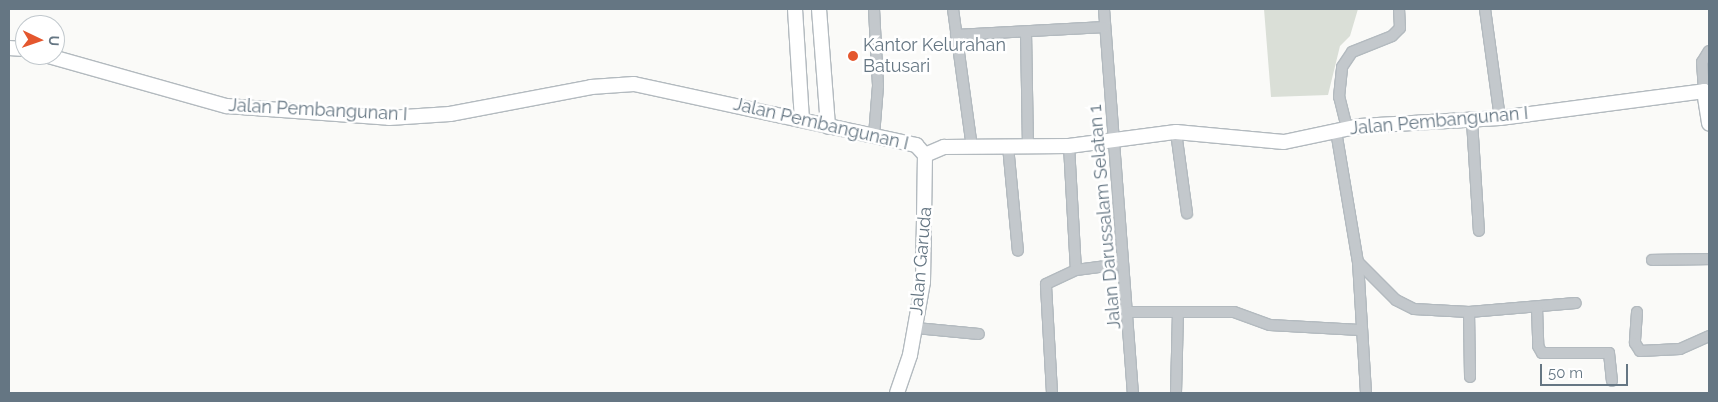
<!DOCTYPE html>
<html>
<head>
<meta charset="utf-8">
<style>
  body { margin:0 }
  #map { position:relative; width:1718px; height:402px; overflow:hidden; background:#fafaf8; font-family:Raleway,sans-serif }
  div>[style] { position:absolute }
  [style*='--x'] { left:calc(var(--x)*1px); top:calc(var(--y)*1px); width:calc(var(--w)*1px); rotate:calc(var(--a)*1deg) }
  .green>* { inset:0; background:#dadfd7 }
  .roads { filter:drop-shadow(1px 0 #b3babf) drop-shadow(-1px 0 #b3babf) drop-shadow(0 1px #b3babf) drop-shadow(0 -1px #b3babf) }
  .street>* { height:10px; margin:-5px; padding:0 5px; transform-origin:5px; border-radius:5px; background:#c3c8cc }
  .secondary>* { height:14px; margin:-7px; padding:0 7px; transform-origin:7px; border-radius:7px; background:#fff }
  .dots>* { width:14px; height:14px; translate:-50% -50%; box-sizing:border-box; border:2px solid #fff; border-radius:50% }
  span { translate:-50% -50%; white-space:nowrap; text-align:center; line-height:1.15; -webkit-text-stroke:5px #fff; paint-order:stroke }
  .poi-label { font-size:18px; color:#657683 }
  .left { translate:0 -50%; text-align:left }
  .street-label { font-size:18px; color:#657683 }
  .frame { position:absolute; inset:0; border:10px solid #657683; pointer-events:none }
  .north { position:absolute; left:15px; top:15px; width:50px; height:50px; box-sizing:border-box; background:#fff; border:1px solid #c1c8cd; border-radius:50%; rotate:93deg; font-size:14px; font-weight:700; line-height:20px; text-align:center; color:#657683 }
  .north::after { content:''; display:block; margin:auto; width:18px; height:22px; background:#e4572e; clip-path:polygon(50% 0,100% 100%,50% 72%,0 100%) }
  .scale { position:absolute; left:1540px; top:364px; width:88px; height:22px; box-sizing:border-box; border:2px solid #657683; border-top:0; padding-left:6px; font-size:15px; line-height:18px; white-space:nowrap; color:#657683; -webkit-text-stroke:4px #fff; paint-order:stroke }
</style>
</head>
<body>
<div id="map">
  <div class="green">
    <i style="clip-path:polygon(1264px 9px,1358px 9px,1350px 36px,1340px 46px,1328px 95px,1271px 97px)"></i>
  </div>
  <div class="roads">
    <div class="street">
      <i style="--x:874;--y:9;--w:77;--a:87"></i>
      <i style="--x:878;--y:86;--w:50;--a:94.6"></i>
      <i style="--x:953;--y:9;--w:139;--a:82.2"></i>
      <i style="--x:1104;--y:9;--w:385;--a:85.7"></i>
      <i style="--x:1485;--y:9;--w:110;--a:82.2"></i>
      <i style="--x:1026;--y:32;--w:114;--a:89"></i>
      <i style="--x:956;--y:35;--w:149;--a:-3.1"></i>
      <i style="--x:1709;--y:51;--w:13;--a:122"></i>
      <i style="--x:1702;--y:62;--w:29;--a:86"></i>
      <i style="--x:1704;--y:91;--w:5;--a:0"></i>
      <i style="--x:1472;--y:121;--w:110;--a:86.4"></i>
      <i style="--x:1347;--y:128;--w:32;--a:-104"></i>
      <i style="--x:1339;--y:97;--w:30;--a:-84"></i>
      <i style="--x:1342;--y:67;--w:18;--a:-56"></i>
      <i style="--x:1352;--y:52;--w:43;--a:-21.8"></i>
      <i style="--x:1392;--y:36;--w:11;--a:-45"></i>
      <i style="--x:1400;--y:28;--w:19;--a:-93"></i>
      <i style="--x:1336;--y:131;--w:133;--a:80.5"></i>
      <i style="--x:1358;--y:262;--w:131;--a:86.5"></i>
      <i style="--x:1176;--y:132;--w:82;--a:82.3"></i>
      <i style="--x:1008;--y:146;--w:105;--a:84.6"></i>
      <i style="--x:1069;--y:146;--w:124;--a:86.8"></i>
      <i style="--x:1652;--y:260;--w:57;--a:-1"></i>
      <i style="--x:1358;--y:262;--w:54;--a:45"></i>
      <i style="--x:1396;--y:300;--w:20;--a:27"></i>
      <i style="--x:1414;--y:309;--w:55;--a:3.1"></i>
      <i style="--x:1469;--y:312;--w:107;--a:-4.8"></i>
      <i style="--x:1537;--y:308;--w:38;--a:88"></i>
      <i style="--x:1538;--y:346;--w:8;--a:60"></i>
      <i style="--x:1542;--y:353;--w:67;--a:0"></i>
      <i style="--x:1609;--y:353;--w:28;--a:84"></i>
      <i style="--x:1130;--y:312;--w:104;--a:0"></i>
      <i style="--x:1234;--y:312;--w:38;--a:20"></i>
      <i style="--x:1270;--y:325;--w:90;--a:3.2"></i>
      <i style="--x:1469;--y:312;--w:65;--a:89.1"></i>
      <i style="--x:1637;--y:312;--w:31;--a:94"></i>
      <i style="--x:1635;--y:343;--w:9;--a:58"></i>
      <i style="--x:1640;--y:351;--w:40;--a:-2.9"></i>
      <i style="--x:1680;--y:349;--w:32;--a:-24"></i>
      <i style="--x:916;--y:328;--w:63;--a:5.4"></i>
      <i style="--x:1052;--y:393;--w:109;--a:-93.2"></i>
      <i style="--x:1046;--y:284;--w:33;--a:-25"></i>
      <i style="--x:1076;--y:270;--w:46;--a:-7.4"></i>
      <i style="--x:1176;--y:393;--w:80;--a:-88.6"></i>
    </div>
    <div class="secondary">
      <i style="--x:795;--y:9;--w:111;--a:86.4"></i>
      <i style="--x:819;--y:9;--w:118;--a:85.6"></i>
      <i style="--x:9;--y:48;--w:16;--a:4"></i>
      <i style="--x:45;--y:55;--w:189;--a:15.7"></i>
      <i style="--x:227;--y:106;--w:162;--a:4.2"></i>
      <i style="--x:389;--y:118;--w:61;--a:-3.8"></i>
      <i style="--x:450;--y:114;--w:144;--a:-10.8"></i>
      <i style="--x:591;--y:87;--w:43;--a:-4"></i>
      <i style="--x:634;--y:84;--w:289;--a:12.2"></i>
      <i style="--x:916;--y:145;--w:13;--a:48"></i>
      <i style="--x:925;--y:155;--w:21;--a:-23"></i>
      <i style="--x:944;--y:147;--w:125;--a:-0.5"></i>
      <i style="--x:1069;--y:146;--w:108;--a:-7.5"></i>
      <i style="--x:1176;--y:132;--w:108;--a:5.3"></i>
      <i style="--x:1284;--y:142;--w:78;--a:-11.9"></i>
      <i style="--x:1360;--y:126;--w:140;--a:-3.3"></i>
      <i style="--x:1500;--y:118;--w:206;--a:-7.5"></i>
      <i style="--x:1704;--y:91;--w:33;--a:81"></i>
      <i style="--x:897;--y:393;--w:40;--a:-71.1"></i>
      <i style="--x:910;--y:355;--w:74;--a:-79.9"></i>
      <i style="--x:923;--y:282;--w:127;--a:-89.1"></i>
    </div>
  </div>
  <div class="dots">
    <i style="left:853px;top:56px;background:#e4572e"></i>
  </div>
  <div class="poi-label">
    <span class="left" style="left:863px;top:56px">Kantor Kelurahan<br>Batusari</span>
  </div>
  <div class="street-label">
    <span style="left:318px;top:110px;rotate:3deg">Jalan Pembangunan I</span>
    <span style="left:1439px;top:121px;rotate:-5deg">Jalan Pembangunan I</span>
    <span style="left:821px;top:124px;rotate:13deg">Jalan Pembangunan I</span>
    <span style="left:1105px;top:217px;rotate:-95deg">Jalan Darussalam Selatan 1</span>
    <span style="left:921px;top:261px;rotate:-85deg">Jalan Garuda</span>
  </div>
  <div class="frame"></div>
  <div class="north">U</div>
  <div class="scale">50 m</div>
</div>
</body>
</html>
